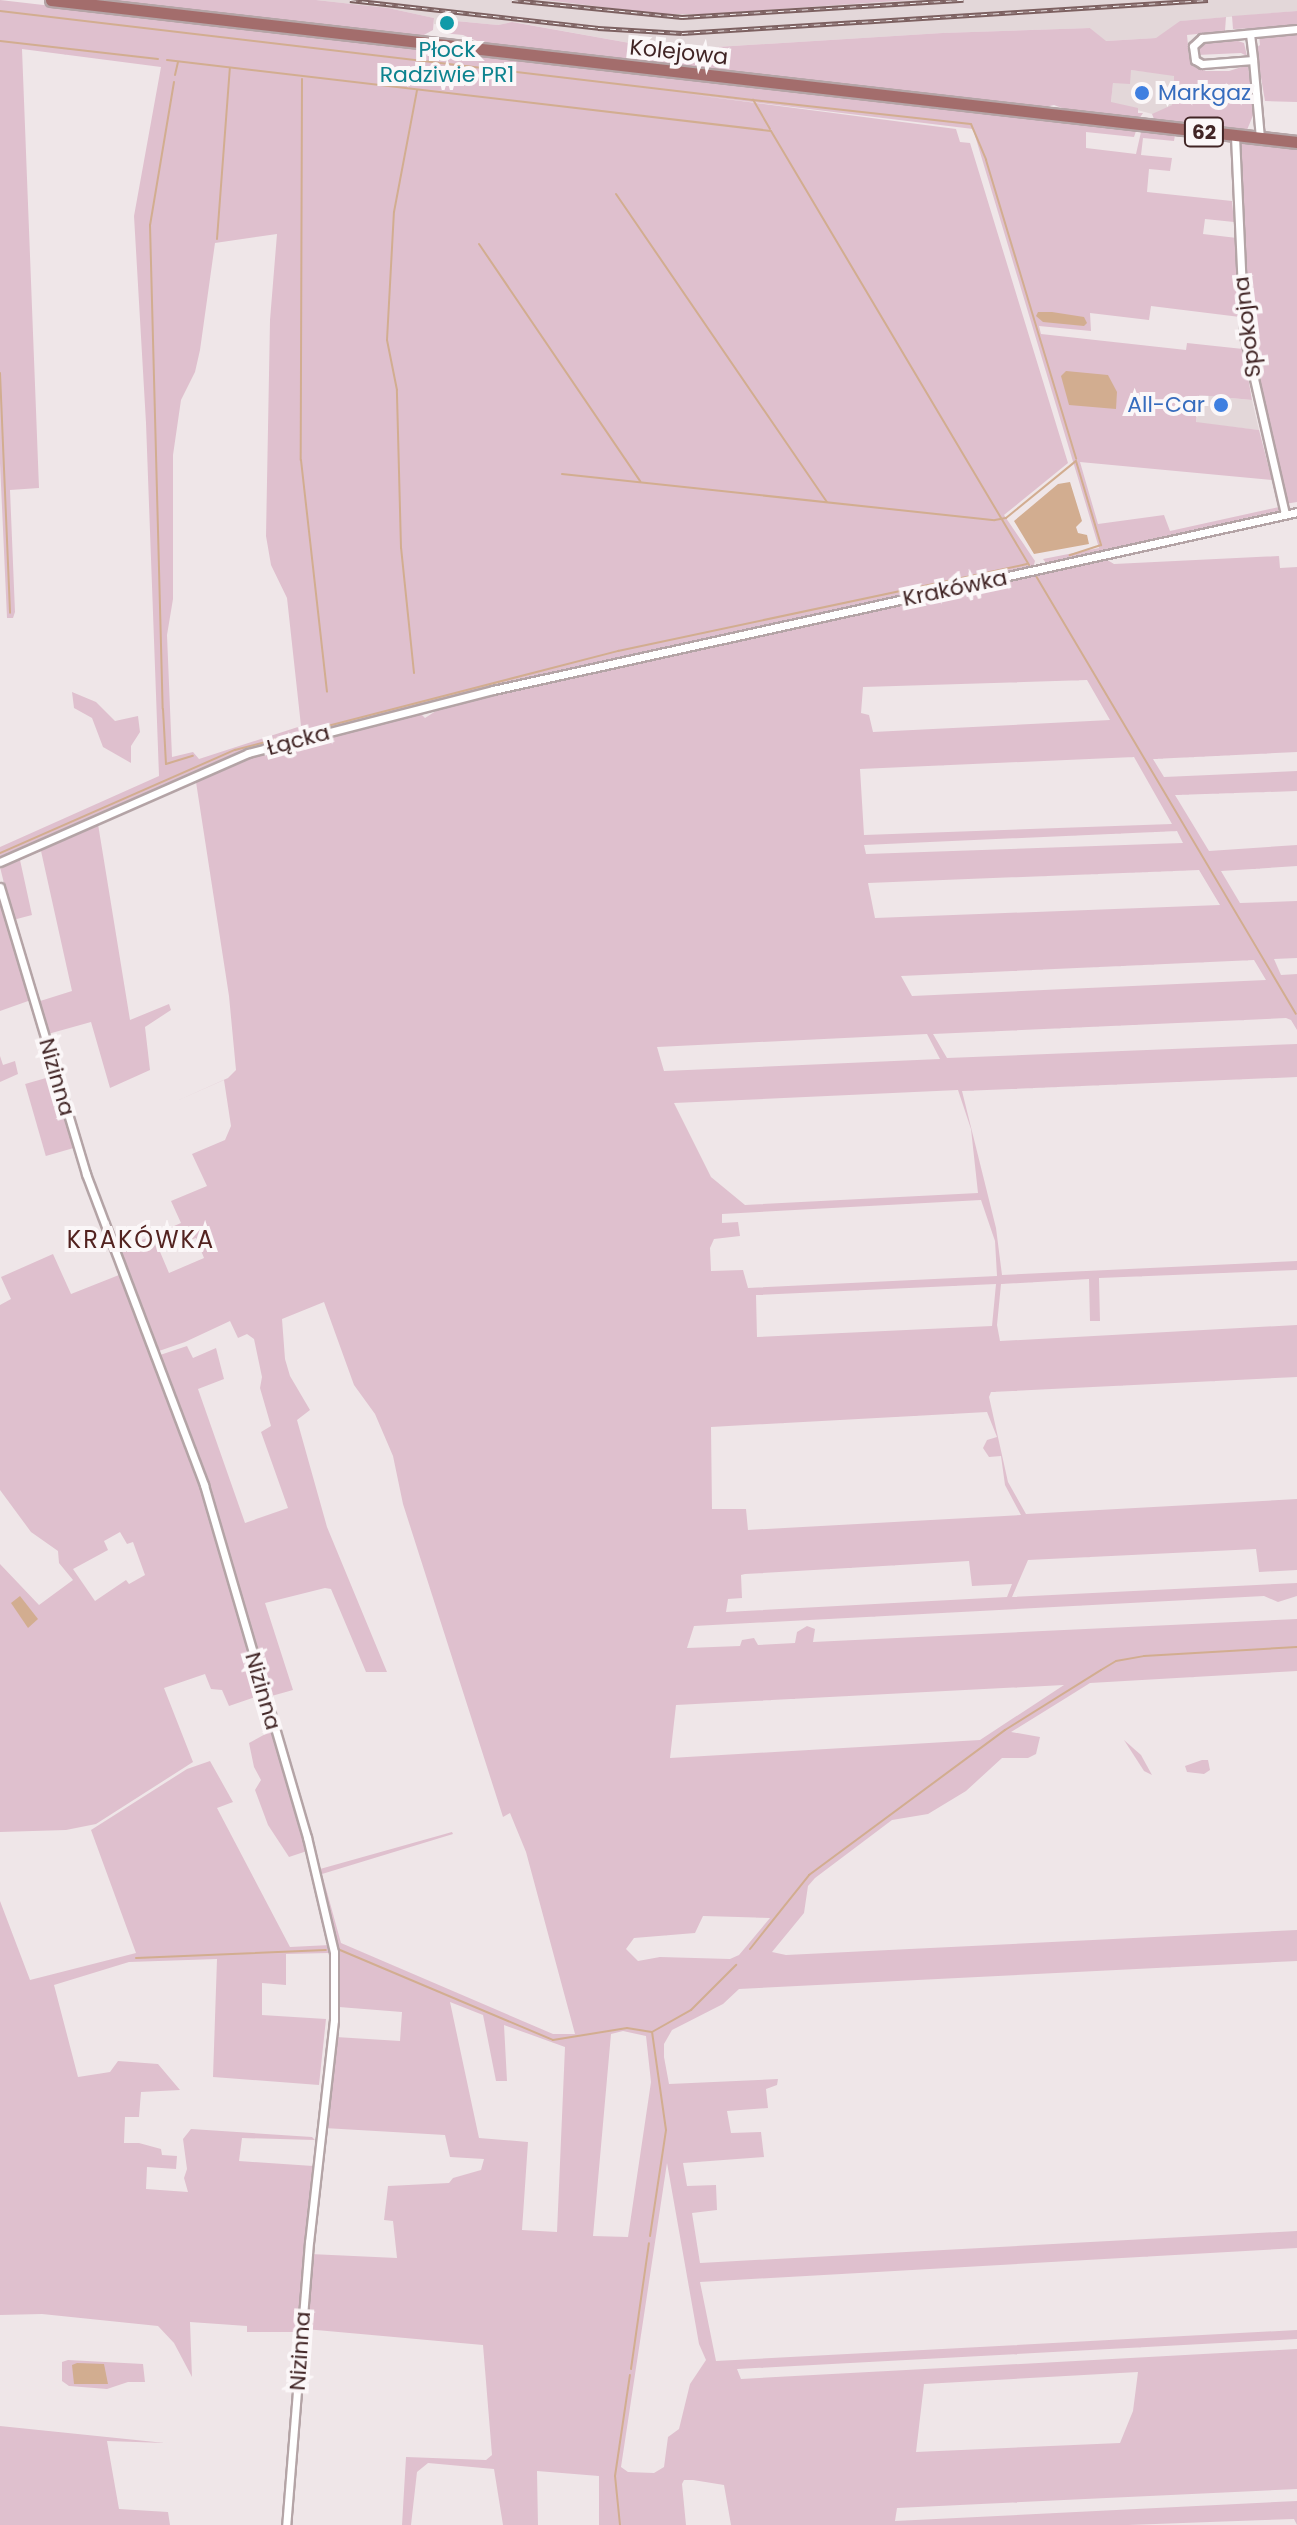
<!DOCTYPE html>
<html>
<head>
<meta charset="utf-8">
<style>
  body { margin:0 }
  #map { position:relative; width:1297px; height:2525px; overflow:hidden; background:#efe6e8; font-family:Poppins,sans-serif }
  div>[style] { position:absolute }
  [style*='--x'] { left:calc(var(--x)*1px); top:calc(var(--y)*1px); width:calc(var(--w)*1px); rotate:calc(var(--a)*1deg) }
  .built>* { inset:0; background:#e3d7d9 }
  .green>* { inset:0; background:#dfc0ce; transform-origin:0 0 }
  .water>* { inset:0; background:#d2ad90 }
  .stream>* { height:2px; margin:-1px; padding:0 1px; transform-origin:1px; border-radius:1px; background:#d2ad90 }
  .roads { filter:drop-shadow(2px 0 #b4a4a6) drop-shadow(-2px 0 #b4a4a6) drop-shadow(0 2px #b4a4a6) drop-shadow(0 -2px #b4a4a6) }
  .minor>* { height:7px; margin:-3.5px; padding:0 3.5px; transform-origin:3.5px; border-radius:3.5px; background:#fff }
  .primary>* { height:11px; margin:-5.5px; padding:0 5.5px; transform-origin:5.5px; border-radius:5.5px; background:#a36d6c }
  .rail>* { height:5px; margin-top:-2.5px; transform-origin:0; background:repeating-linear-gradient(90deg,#fbf7f8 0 6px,#7c6060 0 12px); box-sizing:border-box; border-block:2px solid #7c6060 }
  .dots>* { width:22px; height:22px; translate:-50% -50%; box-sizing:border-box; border:4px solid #fbf7f8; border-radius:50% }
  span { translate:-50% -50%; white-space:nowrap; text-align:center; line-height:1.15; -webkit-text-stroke:8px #fbf7f8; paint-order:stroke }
  .shield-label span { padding:2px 6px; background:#fbf7f8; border:2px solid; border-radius:6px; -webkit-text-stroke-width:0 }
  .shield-label { font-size:20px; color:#412525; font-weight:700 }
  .culture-label { font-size:22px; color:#0d838f }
  .street-label { font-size:22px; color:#412525 }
  .shop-label { font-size:22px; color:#366cbe }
  .left { translate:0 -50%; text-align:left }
  .right { translate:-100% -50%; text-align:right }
  .neighbourhood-label { font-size:24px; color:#532320; letter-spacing:2px }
</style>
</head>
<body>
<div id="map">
  <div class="built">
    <i style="clip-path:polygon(316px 0,545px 0,659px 14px,707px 14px,911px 0,1297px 0,1297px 11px,1181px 21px,1157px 38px,1105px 41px,1090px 28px,942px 33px,669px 50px,513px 22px,498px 25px,457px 21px,455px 27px,434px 24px,434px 18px,388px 8px)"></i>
    <i style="clip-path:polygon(1131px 70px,1174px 75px,1172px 105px,1156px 115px,1111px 103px,1113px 82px)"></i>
    <i style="clip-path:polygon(1199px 395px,1252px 400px,1259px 430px,1196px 423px)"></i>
  </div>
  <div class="green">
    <i style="clip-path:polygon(evenodd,0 0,1136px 131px,1134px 137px,1086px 132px,1086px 148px,1136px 154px,1141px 132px,1175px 135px,1174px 141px,1143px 138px,1141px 155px,1172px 158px,1170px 171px,1149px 169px,1147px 192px,1232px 201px,1234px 222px,1205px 219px,1203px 234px,1237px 238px,1240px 317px,1151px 306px,1149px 320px,1090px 313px,1091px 331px,1039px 326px,1041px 334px,1186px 350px,1187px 343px,1243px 349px,1252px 400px,1199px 395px,1196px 422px,1259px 430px,1272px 480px,1080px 462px,1098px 524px,1164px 515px,1170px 531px,1279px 507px,1278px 511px,1046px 563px,1043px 559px,1099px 548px,973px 129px,687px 94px,956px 129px,960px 142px,970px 143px,1068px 463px,1004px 515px,1035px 561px,1033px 568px,545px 674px,246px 750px,0 859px,0 847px,159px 776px,146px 423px,134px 216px,161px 67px,22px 49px,39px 488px,10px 490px,15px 612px,13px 618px,7px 618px,0 463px,0 0,277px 234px,270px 320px,266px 536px,271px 565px,287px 598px,301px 726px,199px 759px,193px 752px,172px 757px,167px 635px,173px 599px,173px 455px,181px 400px,195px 372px,200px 350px,215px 243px,277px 234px)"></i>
    <i style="clip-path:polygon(108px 0,316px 0,388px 8px,434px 18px,433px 30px,422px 36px)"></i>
    <i style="clip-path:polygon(545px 0,911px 0,707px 14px,659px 14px)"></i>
    <i style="clip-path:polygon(1297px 11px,1297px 27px,1233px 29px,1232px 16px)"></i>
    <i style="clip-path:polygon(1226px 17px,1225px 31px,1187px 35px,1189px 55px,1195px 67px,1206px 71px,1229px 71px,1248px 65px,1254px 113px,1247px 130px,1154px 119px,1152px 114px,1172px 105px,1174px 76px,1131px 70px,1130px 84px,1113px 83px,1111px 102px,1138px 108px,1138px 113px,1143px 113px,1139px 119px,1070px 111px,1054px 105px,1040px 108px,484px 44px,463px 35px,442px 33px,437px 24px,455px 26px,456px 21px,498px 25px,512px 22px,669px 50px,942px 33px,1090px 28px,1106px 41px,1156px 38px,1180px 21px)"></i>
    <i style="clip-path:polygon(1297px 31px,1297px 102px,1265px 101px,1256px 48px,1260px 45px,1259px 34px)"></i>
    <i style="clip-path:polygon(1235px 40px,1244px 43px,1247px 56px,1241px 53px,1197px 55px,1197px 49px,1204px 42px)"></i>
    <i style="clip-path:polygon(1240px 143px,1297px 149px,1297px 502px,1285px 504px,1246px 334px)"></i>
    <i style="clip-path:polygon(evenodd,1279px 556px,1280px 568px,1297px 567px,1297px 752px,1153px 759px,1164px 777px,1297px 771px,1297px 791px,1175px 795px,1209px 851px,1297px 845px,1297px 866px,1221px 871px,1240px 903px,1297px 901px,1297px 958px,1274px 959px,1281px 975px,1297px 974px,1297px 1030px,1291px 1020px,1286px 1018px,933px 1034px,947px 1058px,1297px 1044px,1297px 1077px,962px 1091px,996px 1228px,1002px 1275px,1297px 1261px,1297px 1270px,1099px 1278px,1100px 1321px,1090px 1321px,1089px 1279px,1001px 1284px,997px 1325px,1000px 1341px,1297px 1325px,1297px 1377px,991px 1392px,989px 1397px,1008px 1482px,1026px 1514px,1297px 1499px,1297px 1570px,1259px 1572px,1256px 1549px,1028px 1560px,1012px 1597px,1297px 1583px,1297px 1596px,1278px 1602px,1264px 1596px,694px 1626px,687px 1648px,740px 1646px,742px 1640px,754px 1638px,758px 1645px,795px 1643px,797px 1632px,807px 1626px,815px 1629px,813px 1642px,1297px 1619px,1297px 1671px,1090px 1683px,1066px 1698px,1011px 1732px,1040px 1737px,1036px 1754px,1028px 1758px,1002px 1758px,966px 1791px,928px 1814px,892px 1820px,815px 1878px,808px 1886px,804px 1913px,772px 1952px,786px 1955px,1297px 1930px,1297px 1961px,739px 1989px,723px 2004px,672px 2030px,664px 2044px,664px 2057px,669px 2084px,778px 2079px,777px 2085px,766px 2089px,768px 2108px,727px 2111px,731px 2133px,761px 2132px,764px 2157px,683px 2163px,687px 2186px,716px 2185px,717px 2210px,692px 2213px,700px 2263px,1297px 2231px,1297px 2248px,700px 2282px,716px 2361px,1297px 2330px,1297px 2339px,737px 2369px,741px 2379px,1297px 2349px,1297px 2489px,897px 2508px,895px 2521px,1297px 2501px,1297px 2525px,1294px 2519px,1128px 2525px,731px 2525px,724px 2485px,693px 2480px,684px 2480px,682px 2484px,686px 2525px,599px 2525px,599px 2476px,537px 2471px,538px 2525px,503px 2525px,494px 2469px,428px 2463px,417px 2472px,411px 2525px,402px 2525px,406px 2457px,486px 2460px,492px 2455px,483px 2345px,305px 2329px,310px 2254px,397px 2258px,393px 2221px,384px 2220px,388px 2186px,449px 2183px,453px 2178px,481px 2170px,484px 2159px,450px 2157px,445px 2135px,324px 2128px,336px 2037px,400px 2041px,402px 2012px,339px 2007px,338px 1954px,320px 1869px,452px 1832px,453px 1834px,322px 1874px,341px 1943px,553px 2034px,575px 2034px,526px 1852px,510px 1813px,503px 1817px,403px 1504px,393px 1456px,375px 1414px,354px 1385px,324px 1302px,282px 1319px,285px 1359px,290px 1376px,310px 1410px,297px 1420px,327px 1527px,387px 1672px,366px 1672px,331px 1589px,325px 1588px,265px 1603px,293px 1690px,268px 1697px,206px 1482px,160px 1355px,187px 1346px,193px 1358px,216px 1348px,224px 1379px,198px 1389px,245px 1523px,288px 1508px,261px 1432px,271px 1426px,260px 1388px,262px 1377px,254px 1339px,247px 1334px,238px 1338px,230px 1321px,185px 1342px,159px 1351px,117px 1250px,118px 1244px,121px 1249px,181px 1223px,171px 1201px,207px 1186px,192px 1154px,225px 1140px,231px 1126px,224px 1080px,172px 1103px,228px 1078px,236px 1070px,229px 996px,196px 782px,98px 824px,130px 1020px,169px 1004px,171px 1010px,145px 1027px,150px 1070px,110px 1088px,91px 1022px,48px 1034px,37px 1002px,72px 991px,41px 851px,20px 860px,32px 915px,13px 920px,0 867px,251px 755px,419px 712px,425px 718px,439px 709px,493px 694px,1104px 558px,1114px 564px,1279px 556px,1087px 680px,1110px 720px,873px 732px,869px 715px,861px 713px,863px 687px,1087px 680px,1279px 556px,1134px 757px,1172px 824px,864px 835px,860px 769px,1134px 757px,1279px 556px,1177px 831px,1183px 843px,866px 854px,864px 845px,1177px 831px,1279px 556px,1199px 870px,1220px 905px,875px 918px,868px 883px,1199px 870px,1279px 556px,1254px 960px,1266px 980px,912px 996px,901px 976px,1254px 960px,1279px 556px,927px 1034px,940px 1059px,664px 1071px,657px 1047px,927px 1034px,1279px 556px,958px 1090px,971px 1129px,978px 1193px,745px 1205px,711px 1177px,674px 1103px,958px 1090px,1279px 556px,981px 1200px,995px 1241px,997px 1276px,748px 1288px,743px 1270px,711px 1271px,710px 1248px,714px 1239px,740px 1236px,738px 1222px,722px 1223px,722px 1214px,981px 1200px,1279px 556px,185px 1235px,187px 1241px,196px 1238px,204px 1258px,169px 1273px,158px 1247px,185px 1235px,1279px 556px,996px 1284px,992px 1326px,757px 1337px,756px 1295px,996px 1284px,1279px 556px,987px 1412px,997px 1437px,987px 1440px,983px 1448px,989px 1457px,1001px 1456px,1005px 1485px,1021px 1515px,748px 1530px,746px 1509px,712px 1509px,711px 1427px,987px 1412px,1279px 556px,969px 1561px,972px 1586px,1012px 1584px,1007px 1597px,726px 1612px,728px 1599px,742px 1598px,741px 1575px,745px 1574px,969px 1561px,1279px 556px,1064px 1685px,980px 1740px,670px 1758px,676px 1705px,1064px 1685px,1279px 556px,703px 1916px,770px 1918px,739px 1955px,730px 1959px,660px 1957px,638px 1961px,626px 1949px,634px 1938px,695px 1933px,703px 1916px,1279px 556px,450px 2002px,483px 2015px,496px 2081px,507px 2081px,504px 2025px,565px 2047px,557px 2232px,522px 2230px,528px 2142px,479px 2138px,450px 2002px,1279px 556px,623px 2031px,646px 2036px,651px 2082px,628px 2237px,593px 2236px,611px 2034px,623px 2031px,1279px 556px,667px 2163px,699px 2344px,706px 2360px,690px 2384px,679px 2429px,668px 2437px,664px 2467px,654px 2473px,628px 2472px,621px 2467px,667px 2163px,1279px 556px,1138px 2372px,1133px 2411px,1120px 2443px,916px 2452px,924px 2384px,1138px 2372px)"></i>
    <i style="clip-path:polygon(72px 692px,96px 702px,115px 721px,138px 716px,140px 732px,131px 746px,131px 763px,103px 747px,92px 718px,74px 708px)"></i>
    <i style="clip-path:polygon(0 895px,31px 1000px,0 1011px)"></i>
    <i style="clip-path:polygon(0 1056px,3px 1065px,15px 1061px,18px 1074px,0 1082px)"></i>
    <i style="left:53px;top:1076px;width:75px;height:29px;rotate:74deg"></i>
    <i style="clip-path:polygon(evenodd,53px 1254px,71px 1294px,119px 1275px,200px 1482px,259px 1692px,258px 1696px,229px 1706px,222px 1690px,211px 1689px,205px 1674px,164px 1688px,193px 1762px,96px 1824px,66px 1830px,0 1832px,0 1564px,39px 1605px,73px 1580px,59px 1563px,58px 1551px,31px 1532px,0 1490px,0 1305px,11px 1299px,1px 1277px,53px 1254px,120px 1532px,127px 1544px,133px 1542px,145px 1575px,129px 1584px,126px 1580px,95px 1601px,73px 1569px,108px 1550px,104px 1541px,120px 1532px)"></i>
    <i style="clip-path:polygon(271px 1731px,307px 1851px,289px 1857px,268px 1825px,255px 1790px,261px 1780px,254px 1767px,249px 1743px)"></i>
    <i style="clip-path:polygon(1124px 1740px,1141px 1755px,1152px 1775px,1144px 1771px)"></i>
    <i style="clip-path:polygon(1202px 1760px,1208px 1760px,1210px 1770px,1204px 1774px,1187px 1772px,1185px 1766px)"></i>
    <i style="clip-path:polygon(210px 1761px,233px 1802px,217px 1808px,290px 1947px,330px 1945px,329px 1953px,286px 1954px,286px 1985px,262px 1983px,262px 2015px,326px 2019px,319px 2085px,213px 2077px,217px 1959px,129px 1962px,54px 1985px,78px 2077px,110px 2072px,118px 2061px,158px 2064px,180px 2090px,141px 2092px,139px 2117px,125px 2117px,124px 2143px,139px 2143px,161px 2149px,162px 2155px,177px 2156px,176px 2169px,147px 2167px,146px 2189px,188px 2192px,184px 2178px,187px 2169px,183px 2139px,191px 2129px,312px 2137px,315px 2140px,242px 2138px,239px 2161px,313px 2166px,298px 2332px,247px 2332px,247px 2326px,190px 2322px,192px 2377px,174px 2343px,158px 2326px,42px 2314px,0 2315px,0 1901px,30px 1980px,136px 1953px,91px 1830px,187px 1769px)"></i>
    <i style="clip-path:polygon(68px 2360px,143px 2364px,145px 2382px,128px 2382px,107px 2389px,69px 2386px,62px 2381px,62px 2362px)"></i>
    <i style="clip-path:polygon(0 2426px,165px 2443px,107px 2441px,119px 2509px,168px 2512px,170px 2525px,0 2525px)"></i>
  </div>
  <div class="water">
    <i style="clip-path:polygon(1052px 312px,1084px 317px,1087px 323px,1084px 326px,1043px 322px,1036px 316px,1038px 312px)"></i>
    <i style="clip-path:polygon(1066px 371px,1108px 375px,1117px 392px,1116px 409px,1069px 405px,1061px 376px)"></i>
    <i style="clip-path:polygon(1070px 482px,1082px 521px,1076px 527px,1078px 533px,1087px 535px,1089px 544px,1034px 554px,1014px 521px,1058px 484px)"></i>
    <i style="clip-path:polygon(20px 1596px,38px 1619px,28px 1628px,11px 1603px)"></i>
    <i style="clip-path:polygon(77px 2363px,104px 2364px,108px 2384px,74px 2384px,72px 2365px)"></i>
  </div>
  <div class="stream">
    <i style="--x:0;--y:11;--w:758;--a:6.74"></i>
    <i style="--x:0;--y:41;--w:159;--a:6.5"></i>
    <i style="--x:167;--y:60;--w:608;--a:6.7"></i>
    <i style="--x:771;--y:131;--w:505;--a:59.27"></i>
    <i style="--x:175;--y:75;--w:13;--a:-77"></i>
    <i style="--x:302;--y:79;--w:381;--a:90.2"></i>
    <i style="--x:301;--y:460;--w:233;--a:83.6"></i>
    <i style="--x:174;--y:82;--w:145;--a:99.5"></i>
    <i style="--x:150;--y:225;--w:484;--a:88.5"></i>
    <i style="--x:163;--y:709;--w:55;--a:86.9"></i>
    <i style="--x:166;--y:764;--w:28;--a:-17"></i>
    <i style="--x:770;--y:129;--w:34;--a:-120"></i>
    <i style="--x:753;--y:100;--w:219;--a:6.3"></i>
    <i style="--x:971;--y:124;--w:39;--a:67"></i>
    <i style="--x:986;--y:160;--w:312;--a:73.2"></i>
    <i style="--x:616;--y:194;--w:373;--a:55.6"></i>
    <i style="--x:217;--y:239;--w:171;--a:-85.7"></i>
    <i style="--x:479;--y:244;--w:287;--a:55.8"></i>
    <i style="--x:0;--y:373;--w:240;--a:87.6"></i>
    <i style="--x:562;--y:474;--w:435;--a:6.1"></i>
    <i style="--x:995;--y:520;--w:11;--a:-10"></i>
    <i style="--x:1006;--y:518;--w:90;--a:-39.2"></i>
    <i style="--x:1076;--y:461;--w:88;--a:73.4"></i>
    <i style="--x:1101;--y:545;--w:33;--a:162"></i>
    <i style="--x:1036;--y:576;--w:509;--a:59.31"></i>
    <i style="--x:414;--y:673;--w:126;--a:-95.9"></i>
    <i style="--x:401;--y:548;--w:158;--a:-91.5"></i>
    <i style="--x:397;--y:390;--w:51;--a:-101.3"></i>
    <i style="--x:387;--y:340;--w:128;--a:-86.9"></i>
    <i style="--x:394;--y:212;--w:124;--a:-79.3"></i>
    <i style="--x:0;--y:853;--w:257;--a:-23.7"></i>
    <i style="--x:235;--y:750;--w:396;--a:-14.5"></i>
    <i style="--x:618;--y:651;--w:418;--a:-12"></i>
    <i style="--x:750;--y:1949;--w:95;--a:-51.4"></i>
    <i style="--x:809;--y:1875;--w:244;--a:-36.5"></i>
    <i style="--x:1005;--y:1730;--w:113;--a:-32"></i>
    <i style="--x:1101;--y:1670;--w:17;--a:-31"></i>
    <i style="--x:1116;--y:1661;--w:28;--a:-10"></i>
    <i style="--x:1144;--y:1656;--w:153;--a:-3.4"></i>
    <i style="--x:340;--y:1950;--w:231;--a:22.9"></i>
    <i style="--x:553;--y:2040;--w:75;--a:-9.2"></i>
    <i style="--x:627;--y:2028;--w:25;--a:9"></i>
    <i style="--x:136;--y:1958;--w:190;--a:-2.4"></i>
    <i style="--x:650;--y:2236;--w:107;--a:-81.4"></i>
    <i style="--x:666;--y:2130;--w:99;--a:-98.1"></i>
    <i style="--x:652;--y:2032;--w:45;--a:-29.4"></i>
    <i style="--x:691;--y:2010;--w:64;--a:-45"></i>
    <i style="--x:631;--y:2369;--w:127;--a:-81.9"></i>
    <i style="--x:620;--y:2525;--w:49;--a:-95.8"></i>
    <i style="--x:615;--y:2476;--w:102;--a:-81.6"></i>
  </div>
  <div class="roads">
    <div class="minor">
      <i style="--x:1250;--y:34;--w:26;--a:83"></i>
      <i style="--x:1235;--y:136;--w:199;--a:87.4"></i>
      <i style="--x:1244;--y:335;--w:184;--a:77.1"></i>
      <i style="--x:1260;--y:138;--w:78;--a:-95.1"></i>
      <i style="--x:1253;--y:60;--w:51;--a:175.5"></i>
      <i style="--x:1202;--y:64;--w:8;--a:-150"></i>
      <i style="--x:1195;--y:60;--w:14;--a:-98"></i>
      <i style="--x:1193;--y:46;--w:12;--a:-42"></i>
      <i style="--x:1202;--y:38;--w:95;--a:-5.4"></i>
      <i style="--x:0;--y:862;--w:271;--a:-23.7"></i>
      <i style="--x:248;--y:753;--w:253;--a:-14.4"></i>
      <i style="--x:493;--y:690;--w:823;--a:-12.48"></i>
      <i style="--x:0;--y:887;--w:300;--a:73.3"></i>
      <i style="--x:86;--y:1174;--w:333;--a:69.2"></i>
      <i style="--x:204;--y:1485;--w:367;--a:73.7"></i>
      <i style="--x:307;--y:1837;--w:118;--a:76.8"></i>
      <i style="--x:334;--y:1952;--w:68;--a:90"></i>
      <i style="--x:334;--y:2020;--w:223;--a:96.4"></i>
      <i style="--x:309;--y:2242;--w:284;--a:94.6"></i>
    </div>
    <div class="primary">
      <i style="--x:51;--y:0;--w:1254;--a:6.5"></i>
    </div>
  </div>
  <div class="rail">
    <i style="--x:350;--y:0;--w:250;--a:6.4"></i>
    <i style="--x:598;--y:28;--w:84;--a:3.4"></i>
    <i style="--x:682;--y:33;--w:527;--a:-3.59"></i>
    <i style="--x:512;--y:0;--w:171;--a:5.7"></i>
    <i style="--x:682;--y:17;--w:282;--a:-3.5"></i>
  </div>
  <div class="dots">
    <i style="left:447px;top:23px;background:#0f9aa8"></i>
    <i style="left:1142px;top:93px;background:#3f7fe0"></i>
    <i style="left:1221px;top:405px;background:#3f7fe0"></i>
  </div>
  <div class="shield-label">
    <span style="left:1204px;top:132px">62</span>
  </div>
  <div class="culture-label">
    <span style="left:447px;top:62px">Płock<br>Radziwie PR1</span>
  </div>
  <div class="street-label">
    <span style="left:679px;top:52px;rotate:6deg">Kolejowa</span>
    <span style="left:1247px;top:327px;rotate:-97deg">Spokojna</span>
    <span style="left:955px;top:588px;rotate:-12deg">Krakówka</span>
    <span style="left:298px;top:740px;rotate:-15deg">Łącka</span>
    <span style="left:57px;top:1077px;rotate:74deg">Nizinna</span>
    <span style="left:263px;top:1691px;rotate:74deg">Nizinna</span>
    <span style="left:300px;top:2351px;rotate:-86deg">Nizinna</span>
  </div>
  <div class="shop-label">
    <span class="left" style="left:1158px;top:93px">Markgaz</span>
    <span class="right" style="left:1205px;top:405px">All-Car</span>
  </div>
  <div class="neighbourhood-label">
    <span style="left:141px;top:1240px">KRAKÓWKA</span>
  </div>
</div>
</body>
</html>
